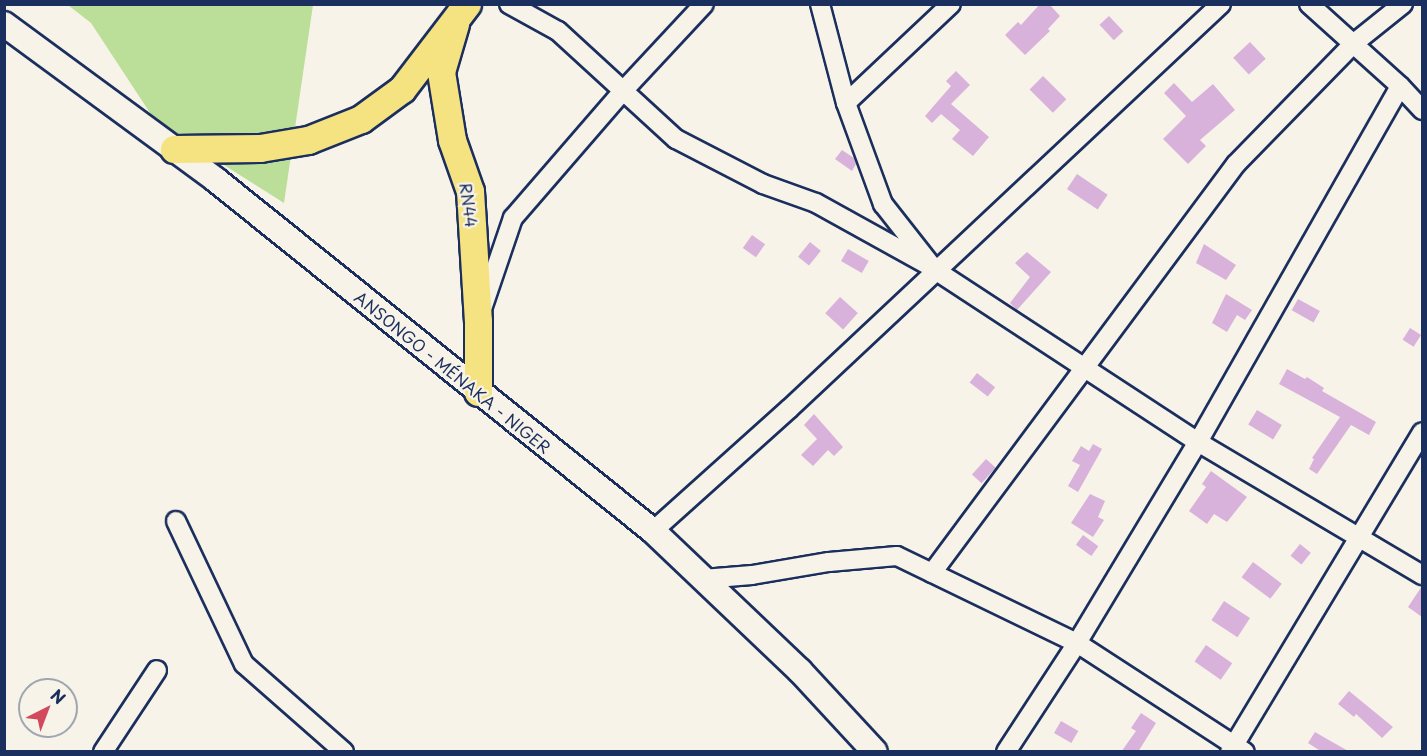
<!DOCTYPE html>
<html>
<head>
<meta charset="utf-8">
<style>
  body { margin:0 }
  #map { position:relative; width:1427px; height:756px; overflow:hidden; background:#f7f3e8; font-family:"Playpen Sans",sans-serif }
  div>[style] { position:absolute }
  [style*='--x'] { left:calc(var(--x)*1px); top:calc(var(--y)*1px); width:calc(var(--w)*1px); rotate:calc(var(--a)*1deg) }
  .green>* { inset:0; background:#bbde98 }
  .building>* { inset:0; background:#d8b2db; transform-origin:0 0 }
  .roads { filter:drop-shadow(2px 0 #1b2f5e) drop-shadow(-2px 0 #1b2f5e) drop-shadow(0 2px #1b2f5e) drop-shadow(0 -2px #1b2f5e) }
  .minor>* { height:18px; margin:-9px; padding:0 9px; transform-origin:9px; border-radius:9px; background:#f7f3e8 }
  .secondary>* { height:24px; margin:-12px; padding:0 12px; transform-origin:12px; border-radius:12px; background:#f7f3e8 }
  .primary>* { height:27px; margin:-13.5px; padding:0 13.5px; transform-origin:13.5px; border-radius:13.5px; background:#f5e382 }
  span { translate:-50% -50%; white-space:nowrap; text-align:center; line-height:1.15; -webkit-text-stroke:4.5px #f7f3e8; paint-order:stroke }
  .street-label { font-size:16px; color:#1b2f5e }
  .frame { position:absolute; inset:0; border:6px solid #1b2f5e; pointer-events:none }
  .north { position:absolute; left:18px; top:678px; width:60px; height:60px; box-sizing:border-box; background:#f7f3e8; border:2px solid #9fa5b1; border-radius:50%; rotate:42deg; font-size:16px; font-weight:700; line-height:24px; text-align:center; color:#1b2f5e }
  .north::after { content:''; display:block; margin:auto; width:21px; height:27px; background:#d1495b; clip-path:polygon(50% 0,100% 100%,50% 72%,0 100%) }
</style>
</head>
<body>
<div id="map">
  <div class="green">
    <i style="clip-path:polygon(68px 5px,313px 5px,284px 203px,156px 122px,91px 23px)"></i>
  </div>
  <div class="building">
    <i style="clip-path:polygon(1040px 4px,1049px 4px,1060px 16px,1048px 29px,1050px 31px,1025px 55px,1005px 35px,1018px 22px,1021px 25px)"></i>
    <i style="left:1109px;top:16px;width:21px;height:13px;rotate:47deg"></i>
    <i style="left:1250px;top:42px;width:23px;height:23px;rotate:47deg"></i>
    <i style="clip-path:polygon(956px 71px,970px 85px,951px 104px,989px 137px,973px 156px,952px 139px,960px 130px,941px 114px,932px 123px,925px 116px,951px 86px,946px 81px)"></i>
    <i style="left:1043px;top:76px;width:33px;height:19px;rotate:45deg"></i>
    <i style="clip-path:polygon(1174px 83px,1192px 102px,1213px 84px,1235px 110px,1200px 140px,1206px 146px,1188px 164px,1163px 139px,1186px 116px,1164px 93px)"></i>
    <i style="clip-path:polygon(842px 150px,854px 158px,856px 164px,852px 171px,835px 159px)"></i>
    <i style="left:1077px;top:174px;width:37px;height:18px;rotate:34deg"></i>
    <i style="left:752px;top:235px;width:16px;height:16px;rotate:35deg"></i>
    <i style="left:810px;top:242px;width:14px;height:19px;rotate:39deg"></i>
    <i style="clip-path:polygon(1204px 244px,1236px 265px,1226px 280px,1196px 263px)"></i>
    <i style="left:848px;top:249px;width:24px;height:14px;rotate:30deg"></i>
    <i style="clip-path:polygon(1027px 252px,1051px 272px,1017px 310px,1010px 303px,1030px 277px,1015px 263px)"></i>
    <i style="clip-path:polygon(1226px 294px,1252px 310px,1245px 320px,1237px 315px,1227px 332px,1212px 323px)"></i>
    <i style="left:840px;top:297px;width:24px;height:22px;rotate:42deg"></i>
    <i style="left:1298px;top:299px;width:25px;height:13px;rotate:29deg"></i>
    <i style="left:1410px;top:328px;width:13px;height:14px;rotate:32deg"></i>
    <i style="clip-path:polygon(1287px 369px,1305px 379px,1307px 377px,1324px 388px,1322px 391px,1376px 422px,1369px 435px,1351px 425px,1317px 474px,1309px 469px,1314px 459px,1312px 458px,1340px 417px,1279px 384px)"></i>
    <i style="left:977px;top:373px;width:23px;height:12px;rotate:38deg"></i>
    <i style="left:1257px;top:410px;width:29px;height:17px;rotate:31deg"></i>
    <i style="clip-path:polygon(814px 414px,843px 447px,834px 456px,828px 450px,813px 466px,801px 455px,817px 439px,804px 425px)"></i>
    <i style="clip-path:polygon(1093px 444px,1102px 449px,1078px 492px,1068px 486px,1080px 465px,1072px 461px,1081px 446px,1089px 451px)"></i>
    <i style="left:986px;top:459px;width:13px;height:21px;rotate:42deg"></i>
    <i style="clip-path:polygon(1211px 471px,1247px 497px,1227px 522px,1214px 514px,1207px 524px,1189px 511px,1206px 487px,1202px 484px)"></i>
    <i style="clip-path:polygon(1090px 494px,1105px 501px,1098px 517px,1104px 520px,1093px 537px,1071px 523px)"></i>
    <i style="left:1083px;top:535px;width:19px;height:12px;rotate:36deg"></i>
    <i style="left:1300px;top:544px;width:14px;height:15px;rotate:39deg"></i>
    <i style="left:1253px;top:562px;width:36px;height:19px;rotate:37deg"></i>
    <i style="clip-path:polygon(1422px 586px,1422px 617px,1408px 607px)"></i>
    <i style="left:1224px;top:601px;width:31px;height:23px;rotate:33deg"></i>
    <i style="left:1206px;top:645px;width:32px;height:20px;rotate:35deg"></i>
    <i style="clip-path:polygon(1349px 691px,1393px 727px,1382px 738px,1356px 714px,1354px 717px,1338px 704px)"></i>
    <i style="clip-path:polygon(1141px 713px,1156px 723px,1138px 752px,1121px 752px,1136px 731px,1131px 728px)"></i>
    <i style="left:1061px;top:721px;width:20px;height:14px;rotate:30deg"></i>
    <i style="clip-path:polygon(1315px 732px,1327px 739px,1350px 752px,1322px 752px,1308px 743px)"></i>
  </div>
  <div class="roads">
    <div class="minor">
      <i style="--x:509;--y:4;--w:56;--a:28.9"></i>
      <i style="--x:558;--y:31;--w:160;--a:42.5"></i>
      <i style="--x:676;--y:139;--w:98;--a:27.3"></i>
      <i style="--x:763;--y:184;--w:56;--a:19.7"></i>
      <i style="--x:816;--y:203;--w:126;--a:29"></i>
      <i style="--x:820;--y:4;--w:102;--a:75.3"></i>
      <i style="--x:846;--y:103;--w:108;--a:69.9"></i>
      <i style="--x:883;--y:204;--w:84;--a:51.8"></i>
      <i style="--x:935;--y:270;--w:314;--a:33.2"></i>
      <i style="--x:1198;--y:442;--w:261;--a:30.7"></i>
      <i style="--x:1309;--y:4;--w:122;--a:42"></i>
      <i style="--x:1400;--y:86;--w:33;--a:47"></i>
      <i style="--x:846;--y:103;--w:144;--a:-43.3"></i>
      <i style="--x:483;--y:306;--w:93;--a:-71.2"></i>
      <i style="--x:513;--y:218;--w:167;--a:-49.1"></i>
      <i style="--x:622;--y:92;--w:120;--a:-47"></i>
      <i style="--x:176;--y:521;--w:158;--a:64.6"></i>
      <i style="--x:244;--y:664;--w:133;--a:41.3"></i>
      <i style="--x:653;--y:531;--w:183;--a:-41.9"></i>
      <i style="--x:789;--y:409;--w:592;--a:-43.15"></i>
      <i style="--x:932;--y:573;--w:510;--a:-53.38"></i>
      <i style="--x:1236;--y:164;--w:168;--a:-45.7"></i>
      <i style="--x:1353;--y:44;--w:64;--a:-38.7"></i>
      <i style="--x:703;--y:579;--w:49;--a:-4.7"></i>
      <i style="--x:752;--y:575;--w:78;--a:-9.6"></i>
      <i style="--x:829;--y:562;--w:68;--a:-5"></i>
      <i style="--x:897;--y:556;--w:200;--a:25.8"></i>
      <i style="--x:1077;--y:643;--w:200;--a:33"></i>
      <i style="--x:103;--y:752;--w:98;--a:-56.6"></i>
      <i style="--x:1006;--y:752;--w:130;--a:-56.9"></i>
      <i style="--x:1077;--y:643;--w:235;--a:-59"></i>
      <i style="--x:1198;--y:442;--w:409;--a:-60.4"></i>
      <i style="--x:1230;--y:752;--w:373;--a:-59"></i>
    </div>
    <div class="secondary">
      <i style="--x:4;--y:24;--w:263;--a:36.3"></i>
      <i style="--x:216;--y:180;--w:561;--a:38.77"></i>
      <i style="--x:653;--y:531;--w:203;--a:43.6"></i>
      <i style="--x:800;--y:671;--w:110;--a:47.2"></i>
    </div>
    <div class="primary">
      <i style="--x:455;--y:24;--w:50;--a:106.3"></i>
      <i style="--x:441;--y:72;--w:69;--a:80.8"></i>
      <i style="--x:452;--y:140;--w:54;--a:70.6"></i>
      <i style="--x:470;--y:191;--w:130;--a:86.5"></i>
      <i style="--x:478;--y:321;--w:71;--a:90"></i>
      <i style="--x:174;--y:149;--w:86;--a:-0.7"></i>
      <i style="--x:260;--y:148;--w:49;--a:-9.5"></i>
      <i style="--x:308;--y:140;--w:57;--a:-21.6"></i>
      <i style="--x:361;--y:119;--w:51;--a:-36.2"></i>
      <i style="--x:402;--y:89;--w:107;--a:-52.6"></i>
    </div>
  </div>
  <div class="street-label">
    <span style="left:469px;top:205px;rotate:82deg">RN44</span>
    <span style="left:453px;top:372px;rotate:39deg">ANSONGO - MÉNAKA - NIGER</span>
  </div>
  <div class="frame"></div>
  <div class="north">N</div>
</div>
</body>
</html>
